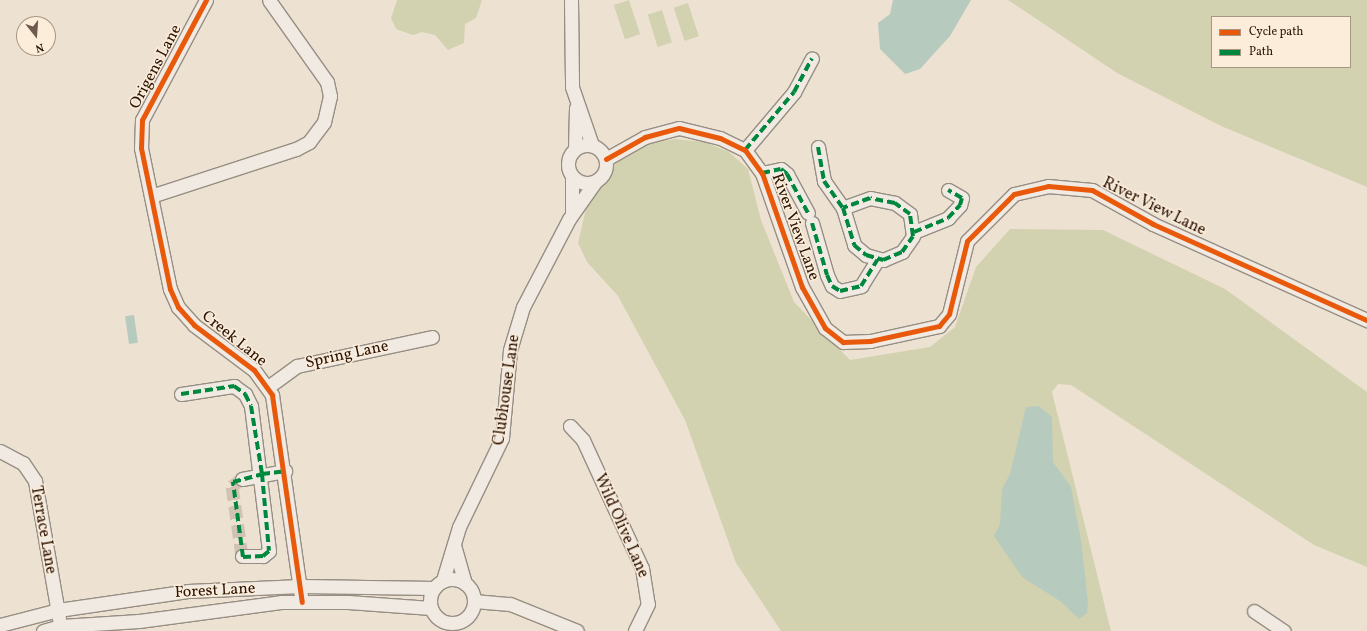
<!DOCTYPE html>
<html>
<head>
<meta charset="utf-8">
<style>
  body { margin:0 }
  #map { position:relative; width:1367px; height:631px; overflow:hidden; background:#ede2d2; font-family:Vollkorn,serif }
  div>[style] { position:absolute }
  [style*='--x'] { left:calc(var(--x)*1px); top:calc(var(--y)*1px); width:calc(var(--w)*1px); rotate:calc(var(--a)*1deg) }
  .green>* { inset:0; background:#d3d2b0; transform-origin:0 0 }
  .water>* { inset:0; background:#b6cabe; transform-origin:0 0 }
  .minor-tunnel>* { height:13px; margin-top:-6.5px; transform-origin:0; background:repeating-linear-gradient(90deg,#d0c3b3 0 13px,transparent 0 19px) }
  .roads { filter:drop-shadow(1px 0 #978e83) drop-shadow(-1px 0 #978e83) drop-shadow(0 1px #978e83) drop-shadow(0 -1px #978e83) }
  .minor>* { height:13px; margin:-6.5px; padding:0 6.5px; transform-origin:6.5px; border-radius:6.5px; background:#f0eae2 }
  .minor>.ring { margin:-6.5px; padding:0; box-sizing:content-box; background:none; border:13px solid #f0eae2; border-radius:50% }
  .quiet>* { height:4px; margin-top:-2px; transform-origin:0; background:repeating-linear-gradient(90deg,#00873e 0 8px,transparent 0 12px) }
  .cycleway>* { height:5px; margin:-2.5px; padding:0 2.5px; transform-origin:2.5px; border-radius:2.5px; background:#e8590c }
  span { translate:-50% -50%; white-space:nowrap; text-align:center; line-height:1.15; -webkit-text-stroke:3px #fbedda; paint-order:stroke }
  .street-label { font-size:16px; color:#2b1306 }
  .legend { position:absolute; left:1211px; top:16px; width:140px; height:52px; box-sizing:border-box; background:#fbedda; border:1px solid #a89685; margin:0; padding:5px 7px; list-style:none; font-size:12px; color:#2b1306 }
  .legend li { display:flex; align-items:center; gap:8px; height:20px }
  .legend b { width:20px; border:1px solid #a89685 }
  .north { position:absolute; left:16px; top:16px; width:40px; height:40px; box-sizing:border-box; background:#fbedda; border:1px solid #a89685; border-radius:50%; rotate:163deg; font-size:11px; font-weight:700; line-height:16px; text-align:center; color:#2b1306 }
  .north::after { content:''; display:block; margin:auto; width:14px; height:18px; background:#6f5b4d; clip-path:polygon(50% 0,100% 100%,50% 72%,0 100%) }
</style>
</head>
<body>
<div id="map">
  <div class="green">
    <i style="clip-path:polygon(397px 0,482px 0,476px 18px,465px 24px,464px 43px,448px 50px,435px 35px,422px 32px,413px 35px,396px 29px,391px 18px)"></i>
    <i style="left:629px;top:0;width:36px;height:16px;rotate:72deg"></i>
    <i style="clip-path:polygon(evenodd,1008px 0,1367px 0,1367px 187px,1221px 126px,1117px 73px,1008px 0,1212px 17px,1350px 17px,1350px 67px,1212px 67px,1212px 17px)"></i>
    <i style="left:688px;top:3px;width:35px;height:15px;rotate:72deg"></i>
    <i style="left:662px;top:10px;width:34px;height:15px;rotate:73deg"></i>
    <i style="clip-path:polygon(676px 139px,705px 142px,729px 152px,748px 169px,761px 220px,794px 302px,850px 360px,930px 347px,955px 327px,976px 267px,1010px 229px,1103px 230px,1225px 289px,1367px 392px,1367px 567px,1314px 545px,1071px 385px,1058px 384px,1052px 392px,1111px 631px,781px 631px,736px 563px,685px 420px,618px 296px,587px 262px,578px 243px,589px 196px,603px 185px,611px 164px,650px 143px)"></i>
  </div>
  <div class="water">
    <i style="clip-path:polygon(893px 0,971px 0,950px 36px,920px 69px,905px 74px,880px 49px,878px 23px,890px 14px)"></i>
    <i style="left:134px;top:315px;width:28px;height:9px;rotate:82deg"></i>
    <i style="clip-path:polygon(1039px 406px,1052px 417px,1053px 462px,1071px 487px,1081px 540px,1088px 602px,1087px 613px,1079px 619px,1060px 601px,1022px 577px,994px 536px,1000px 524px,1002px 489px,1010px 474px,1026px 407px)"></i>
  </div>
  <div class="minor-tunnel">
    <i style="--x:242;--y:556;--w:71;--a:-98.1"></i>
    <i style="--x:232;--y:486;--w:12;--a:-35"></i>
  </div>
  <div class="roads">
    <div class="minor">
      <i style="--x:206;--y:0;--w:136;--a:118.1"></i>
      <i style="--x:142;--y:120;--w:28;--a:92"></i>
      <i style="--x:141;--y:148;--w:144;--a:78.4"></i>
      <i style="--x:170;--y:289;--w:20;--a:66"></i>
      <i style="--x:178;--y:307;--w:24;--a:48"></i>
      <i style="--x:194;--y:325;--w:75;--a:36.9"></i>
      <i style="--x:254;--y:370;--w:31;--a:54"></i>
      <i style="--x:272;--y:395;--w:209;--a:81.8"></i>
      <i style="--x:571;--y:0;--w:87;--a:89.3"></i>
      <i style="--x:572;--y:87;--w:61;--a:71"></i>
      <i class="ring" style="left:568px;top:145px;width:25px;height:25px"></i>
      <i style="--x:818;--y:147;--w:35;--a:80"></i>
      <i style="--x:824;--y:181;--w:33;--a:55"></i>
      <i style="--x:843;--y:208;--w:39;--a:73"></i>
      <i style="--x:854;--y:245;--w:16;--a:40"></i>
      <i style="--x:866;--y:255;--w:18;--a:16"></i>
      <i style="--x:883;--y:260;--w:21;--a:-23"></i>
      <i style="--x:902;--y:252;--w:19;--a:-55"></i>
      <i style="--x:913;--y:236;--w:22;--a:-98"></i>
      <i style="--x:910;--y:214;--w:19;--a:-144"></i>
      <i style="--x:895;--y:203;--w:25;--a:-169"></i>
      <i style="--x:870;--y:198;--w:29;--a:160"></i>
      <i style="--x:575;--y:149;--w:41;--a:-88.6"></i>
      <i style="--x:745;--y:150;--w:76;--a:-49.8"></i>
      <i style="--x:794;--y:92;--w:38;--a:-62"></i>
      <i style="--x:606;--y:159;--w:45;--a:-29.4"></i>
      <i style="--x:645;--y:137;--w:35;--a:-15"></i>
      <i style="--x:679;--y:128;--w:42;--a:13.7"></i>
      <i style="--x:720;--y:138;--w:28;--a:26"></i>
      <i style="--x:745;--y:150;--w:29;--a:54"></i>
      <i style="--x:762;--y:173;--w:121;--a:70.7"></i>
      <i style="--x:802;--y:287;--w:47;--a:60.7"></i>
      <i style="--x:825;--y:328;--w:23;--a:38"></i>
      <i style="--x:843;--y:342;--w:27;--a:-2"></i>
      <i style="--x:870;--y:341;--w:71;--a:-12.3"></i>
      <i style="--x:939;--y:326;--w:16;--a:-50"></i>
      <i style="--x:949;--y:314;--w:75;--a:-76.1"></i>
      <i style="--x:967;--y:241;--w:66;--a:-45"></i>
      <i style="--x:1014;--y:194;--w:35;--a:-13"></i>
      <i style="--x:1048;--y:186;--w:44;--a:5.2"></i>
      <i style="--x:1092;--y:190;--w:70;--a:29.1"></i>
      <i style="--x:1153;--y:224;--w:235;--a:24.2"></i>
      <i style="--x:762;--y:173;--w:19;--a:-12"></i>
      <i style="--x:781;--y:169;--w:8;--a:40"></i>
      <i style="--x:787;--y:174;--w:44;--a:61.7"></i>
      <i style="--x:572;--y:176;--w:38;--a:90"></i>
      <i style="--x:151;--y:196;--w:152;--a:-18"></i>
      <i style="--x:296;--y:149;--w:15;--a:-28"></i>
      <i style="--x:309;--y:142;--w:25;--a:-53"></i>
      <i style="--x:324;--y:122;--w:27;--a:-77"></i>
      <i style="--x:330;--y:96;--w:14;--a:-102"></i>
      <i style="--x:327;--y:82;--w:100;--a:-125.3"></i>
      <i style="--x:812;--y:223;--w:54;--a:73.9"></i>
      <i style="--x:827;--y:275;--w:12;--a:66"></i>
      <i style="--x:832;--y:286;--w:9;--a:32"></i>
      <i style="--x:840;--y:291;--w:22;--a:-13"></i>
      <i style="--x:861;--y:286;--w:31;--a:-58"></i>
      <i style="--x:914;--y:232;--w:37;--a:-22"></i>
      <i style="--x:948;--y:218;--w:18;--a:-47"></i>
      <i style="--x:960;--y:205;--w:7;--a:-74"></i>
      <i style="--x:962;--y:198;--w:16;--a:-150"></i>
      <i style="--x:268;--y:387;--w:36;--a:-36"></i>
      <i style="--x:297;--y:366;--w:138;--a:-12.1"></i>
      <i style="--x:181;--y:394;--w:54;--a:-8.6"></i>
      <i style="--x:234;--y:386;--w:14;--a:36"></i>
      <i style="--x:245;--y:394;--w:13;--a:63"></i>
      <i style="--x:251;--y:406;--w:146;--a:82.9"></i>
      <i style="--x:269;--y:551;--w:8;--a:140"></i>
      <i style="--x:263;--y:556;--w:21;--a:180"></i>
      <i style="--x:570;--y:426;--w:19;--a:47"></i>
      <i style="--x:583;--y:440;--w:141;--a:65.3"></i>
      <i style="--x:642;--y:568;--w:36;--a:81"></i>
      <i style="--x:648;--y:604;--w:30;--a:116"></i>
      <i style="--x:0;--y:451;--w:26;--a:28"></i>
      <i style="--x:23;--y:463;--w:22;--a:56"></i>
      <i style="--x:35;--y:481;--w:140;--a:80.1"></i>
      <i style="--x:242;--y:479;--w:44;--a:-10.5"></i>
      <i style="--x:454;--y:545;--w:40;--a:74"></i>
      <i class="ring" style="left:430px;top:579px;width:31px;height:31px"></i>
      <i style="--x:443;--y:580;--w:55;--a:-73.2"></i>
      <i style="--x:459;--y:527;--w:99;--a:-64.2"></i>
      <i style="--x:502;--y:438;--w:88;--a:-84.8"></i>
      <i style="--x:510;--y:350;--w:45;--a:-73.2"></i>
      <i style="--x:523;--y:307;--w:99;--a:-62.4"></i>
      <i style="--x:569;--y:219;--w:45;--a:-54.9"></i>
      <i style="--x:474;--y:601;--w:36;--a:5"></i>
      <i style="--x:510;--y:604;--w:72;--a:21.9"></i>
      <i style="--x:1254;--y:611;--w:36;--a:34"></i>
      <i style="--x:0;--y:625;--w:60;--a:-14.5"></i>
      <i style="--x:58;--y:610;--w:131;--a:-8.3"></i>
      <i style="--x:188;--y:591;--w:113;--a:-2.5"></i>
      <i style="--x:301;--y:586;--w:133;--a:0.9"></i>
      <i style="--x:43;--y:631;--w:19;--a:-16"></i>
      <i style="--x:61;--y:626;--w:78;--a:-3.7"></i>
      <i style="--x:139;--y:621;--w:143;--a:-7.6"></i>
      <i style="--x:281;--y:602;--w:67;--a:0"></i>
      <i style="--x:348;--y:602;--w:83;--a:4.1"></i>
    </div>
  </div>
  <div class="quiet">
    <i style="--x:818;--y:147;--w:35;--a:80"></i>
    <i style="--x:824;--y:181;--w:33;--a:55"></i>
    <i style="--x:843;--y:208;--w:39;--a:73"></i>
    <i style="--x:854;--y:245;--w:16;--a:40"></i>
    <i style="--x:866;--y:255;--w:18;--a:16"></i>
    <i style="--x:883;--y:260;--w:21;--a:-23"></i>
    <i style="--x:902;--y:252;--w:19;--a:-55"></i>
    <i style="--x:913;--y:236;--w:22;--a:-98"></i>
    <i style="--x:910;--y:214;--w:19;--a:-144"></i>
    <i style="--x:895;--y:203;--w:25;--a:-169"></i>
    <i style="--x:870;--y:198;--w:29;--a:160"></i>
    <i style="--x:745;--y:150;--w:76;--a:-49.8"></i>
    <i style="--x:794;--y:92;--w:38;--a:-62"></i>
    <i style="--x:762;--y:173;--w:19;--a:-12"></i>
    <i style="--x:781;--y:169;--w:8;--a:40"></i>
    <i style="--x:787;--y:174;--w:44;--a:61.7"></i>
    <i style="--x:812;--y:223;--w:54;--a:73.9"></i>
    <i style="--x:827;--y:275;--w:12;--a:66"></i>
    <i style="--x:832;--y:286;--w:9;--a:32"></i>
    <i style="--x:840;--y:291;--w:22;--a:-13"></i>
    <i style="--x:861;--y:286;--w:31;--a:-58"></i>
    <i style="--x:914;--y:232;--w:37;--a:-22"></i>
    <i style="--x:948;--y:218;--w:18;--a:-47"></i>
    <i style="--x:960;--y:205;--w:7;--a:-74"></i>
    <i style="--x:962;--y:198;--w:16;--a:-150"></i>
    <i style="--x:181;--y:394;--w:54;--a:-8.6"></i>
    <i style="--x:234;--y:386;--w:14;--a:36"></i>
    <i style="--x:245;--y:394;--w:13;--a:63"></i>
    <i style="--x:251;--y:406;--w:69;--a:80.8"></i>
    <i style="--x:262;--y:474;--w:77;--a:84.8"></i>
    <i style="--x:269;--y:551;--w:8;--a:140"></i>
    <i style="--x:263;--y:556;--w:20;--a:177"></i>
    <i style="--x:243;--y:557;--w:76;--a:-97.6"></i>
    <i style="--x:233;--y:482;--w:30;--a:-15"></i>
    <i style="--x:262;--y:474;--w:23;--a:-7"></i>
  </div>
  <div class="cycleway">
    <i style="--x:206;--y:0;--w:136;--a:118.1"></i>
    <i style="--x:142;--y:120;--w:28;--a:92"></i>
    <i style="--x:141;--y:148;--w:144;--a:78.4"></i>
    <i style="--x:170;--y:289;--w:20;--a:66"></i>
    <i style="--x:178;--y:307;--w:24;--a:48"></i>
    <i style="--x:194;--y:325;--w:75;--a:36.9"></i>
    <i style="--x:254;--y:370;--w:31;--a:54"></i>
    <i style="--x:272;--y:395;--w:209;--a:81.8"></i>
    <i style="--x:606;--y:159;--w:45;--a:-29.4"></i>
    <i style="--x:645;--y:137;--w:35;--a:-15"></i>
    <i style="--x:679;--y:128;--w:42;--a:13.7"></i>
    <i style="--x:720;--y:138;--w:28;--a:26"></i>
    <i style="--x:745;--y:150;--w:29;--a:54"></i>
    <i style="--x:762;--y:173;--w:121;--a:70.7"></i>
    <i style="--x:802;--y:287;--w:47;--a:60.7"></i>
    <i style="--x:825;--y:328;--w:23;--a:38"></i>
    <i style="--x:843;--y:342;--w:27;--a:-2"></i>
    <i style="--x:870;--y:341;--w:71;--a:-12.3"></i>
    <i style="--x:939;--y:326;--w:16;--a:-50"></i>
    <i style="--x:949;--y:314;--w:75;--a:-76.1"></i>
    <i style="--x:967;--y:241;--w:66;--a:-45"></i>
    <i style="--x:1014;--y:194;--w:35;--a:-13"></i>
    <i style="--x:1048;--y:186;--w:44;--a:5.2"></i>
    <i style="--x:1092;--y:190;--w:70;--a:29.1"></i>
    <i style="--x:1153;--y:224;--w:235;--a:24.2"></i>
  </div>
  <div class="street-label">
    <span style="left:156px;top:67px;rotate:-62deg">Origens Lane</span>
    <span style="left:1154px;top:207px;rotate:26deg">River View Lane</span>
    <span style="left:795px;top:227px;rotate:70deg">River View Lane</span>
    <span style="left:234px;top:339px;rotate:39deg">Creek Lane</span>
    <span style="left:347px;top:355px;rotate:-12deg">Spring Lane</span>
    <span style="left:507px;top:390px;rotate:-82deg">Clubhouse Lane</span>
    <span style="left:621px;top:526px;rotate:66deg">Wild Olive Lane</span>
    <span style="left:43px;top:530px;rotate:80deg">Terrace Lane</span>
    <span style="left:215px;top:591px;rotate:-3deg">Forest Lane</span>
  </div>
  <ul class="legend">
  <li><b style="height:5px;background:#e8590c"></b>Cycle path</li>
  <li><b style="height:5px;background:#00873e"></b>Path</li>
  </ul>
  <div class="north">N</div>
</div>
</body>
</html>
